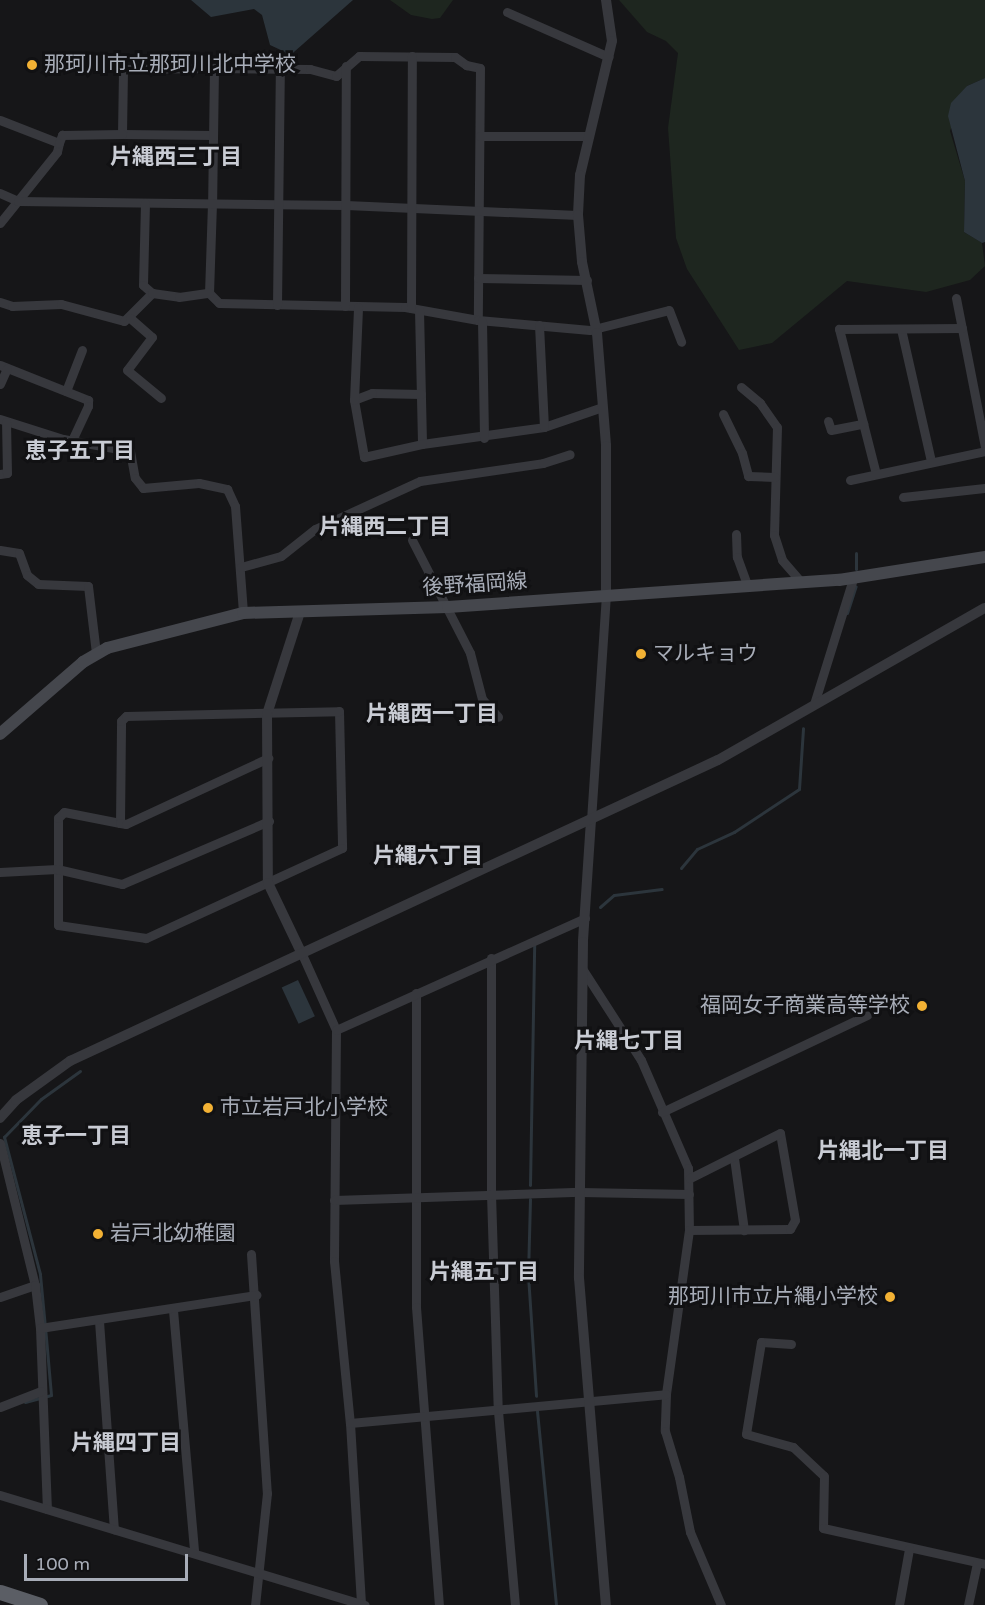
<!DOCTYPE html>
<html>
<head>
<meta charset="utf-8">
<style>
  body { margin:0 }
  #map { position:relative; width:985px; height:1605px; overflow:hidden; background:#161618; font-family:"Varela Round","Noto Sans JP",sans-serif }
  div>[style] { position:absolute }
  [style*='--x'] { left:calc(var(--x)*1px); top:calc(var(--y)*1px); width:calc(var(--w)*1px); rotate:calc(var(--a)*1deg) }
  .green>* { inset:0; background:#1e261f }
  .water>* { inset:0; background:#2c353c; transform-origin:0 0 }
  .stream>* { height:3px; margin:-1.5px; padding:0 1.5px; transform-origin:1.5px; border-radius:1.5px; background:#2c353c }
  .minor>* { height:9px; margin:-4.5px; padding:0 4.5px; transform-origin:4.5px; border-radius:4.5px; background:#37383d }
  .tertiary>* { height:10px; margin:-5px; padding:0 5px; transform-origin:5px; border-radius:5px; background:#37383d }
  .secondary>* { height:12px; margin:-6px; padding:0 6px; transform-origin:6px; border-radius:6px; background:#45474d }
  .trunk>* { height:15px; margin:-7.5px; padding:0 7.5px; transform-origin:7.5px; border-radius:7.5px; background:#5b5e65 }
  .dots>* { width:16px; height:16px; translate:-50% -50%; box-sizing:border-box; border:3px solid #111113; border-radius:50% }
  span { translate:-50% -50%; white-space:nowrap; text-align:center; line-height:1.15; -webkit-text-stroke:6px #111113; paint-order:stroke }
  .poi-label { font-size:21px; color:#a8adb8 }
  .left { translate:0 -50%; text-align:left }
  .right { translate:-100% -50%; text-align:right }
  .street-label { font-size:21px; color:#a8adb8 }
  .neighbourhood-label { font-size:22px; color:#c9ccd4; font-weight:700 }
  .scale { position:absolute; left:24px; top:1554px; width:164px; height:27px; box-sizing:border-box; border:3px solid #a8adb8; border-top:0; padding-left:8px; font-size:18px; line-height:21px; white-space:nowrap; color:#a8adb8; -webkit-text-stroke:4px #111113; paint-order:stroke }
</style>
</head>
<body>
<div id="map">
  <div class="green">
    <i style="clip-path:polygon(390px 0,453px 0,440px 18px,432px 19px,411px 15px)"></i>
    <i style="clip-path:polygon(619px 0,985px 0,985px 78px,967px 86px,950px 131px,965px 181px,964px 232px,982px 243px,985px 266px,970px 280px,926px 292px,847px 281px,772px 343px,739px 350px,687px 269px,676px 238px,668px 128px,678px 53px,666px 41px,647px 32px)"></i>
  </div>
  <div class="water">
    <i style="clip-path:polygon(191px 0,353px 0,286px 59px,285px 52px,270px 45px,262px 15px,254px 9px,211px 17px)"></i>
    <i style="clip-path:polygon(985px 78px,985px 242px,982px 243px,964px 232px,965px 181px,948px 116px,951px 103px,967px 86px)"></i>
    <i style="left:298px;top:980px;width:40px;height:18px;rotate:65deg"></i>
  </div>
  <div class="stream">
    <i style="--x:856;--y:553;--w:16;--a:90"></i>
    <i style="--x:847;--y:613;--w:28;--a:-72"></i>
    <i style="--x:681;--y:868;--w:25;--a:-50"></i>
    <i style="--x:697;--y:849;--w:41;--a:-24.7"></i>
    <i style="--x:734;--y:832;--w:78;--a:-33.5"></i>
    <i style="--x:799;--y:789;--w:61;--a:-86.2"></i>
    <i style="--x:600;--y:907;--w:18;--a:-41"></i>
    <i style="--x:614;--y:895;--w:48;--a:-7.1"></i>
    <i style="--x:530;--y:1185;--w:240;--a:-89"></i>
    <i style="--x:530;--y:1199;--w:76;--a:91.5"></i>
    <i style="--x:528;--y:1275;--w:121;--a:86.2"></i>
    <i style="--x:25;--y:1402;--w:27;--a:-15"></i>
    <i style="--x:51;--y:1395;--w:57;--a:-95"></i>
    <i style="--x:46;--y:1338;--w:64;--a:-95.4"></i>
    <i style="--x:40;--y:1274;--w:142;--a:-104.7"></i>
    <i style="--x:4;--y:1137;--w:53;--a:-45.8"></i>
    <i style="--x:41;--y:1099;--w:48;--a:-35.7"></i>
    <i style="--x:537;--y:1411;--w:195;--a:84.4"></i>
  </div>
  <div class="minor">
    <i style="--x:507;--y:12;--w:111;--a:23.8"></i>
    <i style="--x:214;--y:68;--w:96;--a:0.6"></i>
    <i style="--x:310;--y:69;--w:27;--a:15"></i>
    <i style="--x:336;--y:76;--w:30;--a:-41"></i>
    <i style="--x:359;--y:56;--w:96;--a:0.6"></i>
    <i style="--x:455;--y:57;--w:14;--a:36"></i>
    <i style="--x:466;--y:65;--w:14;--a:12"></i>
    <i style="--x:480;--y:68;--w:252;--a:90.5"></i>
    <i style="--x:0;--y:120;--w:63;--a:21.3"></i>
    <i style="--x:59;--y:143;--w:9;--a:103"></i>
    <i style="--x:57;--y:152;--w:91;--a:128.8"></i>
    <i style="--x:213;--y:135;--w:91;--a:-179.4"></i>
    <i style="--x:122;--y:134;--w:65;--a:-89.1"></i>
    <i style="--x:123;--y:69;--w:91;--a:-0.6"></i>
    <i style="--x:214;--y:68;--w:135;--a:90.8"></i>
    <i style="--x:212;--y:203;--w:90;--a:91.9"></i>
    <i style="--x:209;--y:293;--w:14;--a:45"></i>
    <i style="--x:219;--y:303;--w:186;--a:1.2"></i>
    <i style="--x:405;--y:307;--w:74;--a:10.1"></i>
    <i style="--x:478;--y:320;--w:112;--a:5.1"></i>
    <i style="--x:590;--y:330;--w:81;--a:-14.2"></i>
    <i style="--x:669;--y:310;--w:34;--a:69"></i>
    <i style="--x:480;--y:136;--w:108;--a:0"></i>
    <i style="--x:59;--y:143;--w:9;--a:-69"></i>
    <i style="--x:62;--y:135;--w:60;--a:-1"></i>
    <i style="--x:0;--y:193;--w:20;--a:24"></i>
    <i style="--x:18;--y:201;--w:328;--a:0.7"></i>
    <i style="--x:346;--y:205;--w:232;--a:2.5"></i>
    <i style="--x:145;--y:203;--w:82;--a:91.4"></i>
    <i style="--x:143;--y:285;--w:12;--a:42"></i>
    <i style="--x:478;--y:278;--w:109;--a:1.1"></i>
    <i style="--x:956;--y:298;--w:152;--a:79"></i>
    <i style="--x:0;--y:302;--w:13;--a:18"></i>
    <i style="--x:12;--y:306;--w:49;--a:-2.3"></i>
    <i style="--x:61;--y:304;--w:65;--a:15.1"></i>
    <i style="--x:124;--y:321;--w:40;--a:-45"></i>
    <i style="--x:152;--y:293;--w:27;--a:8"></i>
    <i style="--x:179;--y:297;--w:30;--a:-8"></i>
    <i style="--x:277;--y:305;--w:236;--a:-89.3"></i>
    <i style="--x:345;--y:306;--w:240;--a:-89.8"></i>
    <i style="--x:411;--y:308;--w:252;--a:-89.8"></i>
    <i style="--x:419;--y:310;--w:134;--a:88.7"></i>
    <i style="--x:422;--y:444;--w:123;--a:-7.9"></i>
    <i style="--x:544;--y:427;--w:61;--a:-19"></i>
    <i style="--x:130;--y:318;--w:29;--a:41"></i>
    <i style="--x:152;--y:337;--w:41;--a:127.1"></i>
    <i style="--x:127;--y:370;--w:44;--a:39.5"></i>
    <i style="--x:482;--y:321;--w:117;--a:89"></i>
    <i style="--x:539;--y:325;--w:102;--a:87.2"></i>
    <i style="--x:901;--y:329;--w:135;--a:77.2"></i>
    <i style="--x:0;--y:365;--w:95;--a:21.7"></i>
    <i style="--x:88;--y:400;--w:6;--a:90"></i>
    <i style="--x:88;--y:406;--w:38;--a:115"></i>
    <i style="--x:0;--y:384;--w:17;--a:-66"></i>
    <i style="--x:741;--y:387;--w:25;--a:40"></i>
    <i style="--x:760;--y:403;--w:29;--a:55"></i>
    <i style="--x:777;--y:427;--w:108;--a:91.6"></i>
    <i style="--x:774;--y:535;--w:26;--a:72"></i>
    <i style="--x:782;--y:560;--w:29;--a:49"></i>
    <i style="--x:66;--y:391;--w:44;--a:-68.7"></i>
    <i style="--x:421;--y:394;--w:49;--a:-178.8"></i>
    <i style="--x:372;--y:393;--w:19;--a:159"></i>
    <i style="--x:354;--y:400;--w:58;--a:80"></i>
    <i style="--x:364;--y:457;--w:59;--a:-12.6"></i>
    <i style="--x:354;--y:400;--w:93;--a:-87.5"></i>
    <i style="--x:723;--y:414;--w:43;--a:64"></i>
    <i style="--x:742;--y:453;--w:24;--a:75"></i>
    <i style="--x:748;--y:476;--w:27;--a:2"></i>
    <i style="--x:0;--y:419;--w:66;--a:17.6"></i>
    <i style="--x:63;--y:439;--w:68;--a:10.2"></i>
    <i style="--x:130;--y:451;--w:27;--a:80"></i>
    <i style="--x:135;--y:478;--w:13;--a:51"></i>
    <i style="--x:143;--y:488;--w:56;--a:-5.1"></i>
    <i style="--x:199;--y:483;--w:29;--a:12"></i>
    <i style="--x:227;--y:489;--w:19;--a:65"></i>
    <i style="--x:235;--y:506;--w:107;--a:85.7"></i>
    <i style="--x:828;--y:421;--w:9;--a:72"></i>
    <i style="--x:831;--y:430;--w:33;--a:-11"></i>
    <i style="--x:0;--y:474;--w:7;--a:-8"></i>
    <i style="--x:7;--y:473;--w:51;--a:-91.1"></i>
    <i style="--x:876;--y:474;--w:150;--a:-104.3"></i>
    <i style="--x:839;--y:329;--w:123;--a:-0.5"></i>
    <i style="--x:850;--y:480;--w:138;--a:-12.1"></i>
    <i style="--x:903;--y:497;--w:82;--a:-6.3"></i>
    <i style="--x:736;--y:534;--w:23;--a:88"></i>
    <i style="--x:737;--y:557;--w:32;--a:70"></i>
    <i style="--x:412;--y:540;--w:127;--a:62.8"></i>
    <i style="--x:470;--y:653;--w:48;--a:75.4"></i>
    <i style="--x:482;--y:699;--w:24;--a:48"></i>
    <i style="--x:0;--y:550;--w:19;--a:9"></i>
    <i style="--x:19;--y:553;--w:23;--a:70"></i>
    <i style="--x:27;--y:575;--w:14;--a:39"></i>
    <i style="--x:38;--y:584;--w:50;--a:2.3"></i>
    <i style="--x:88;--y:586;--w:67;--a:83.2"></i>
    <i style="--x:241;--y:567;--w:41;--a:-15.4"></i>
    <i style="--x:281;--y:556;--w:43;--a:-38.5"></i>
    <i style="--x:315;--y:529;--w:115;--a:-24.6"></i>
    <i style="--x:420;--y:481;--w:124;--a:-8.3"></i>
    <i style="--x:543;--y:463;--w:28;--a:-18"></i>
    <i style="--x:814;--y:704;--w:131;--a:-72.7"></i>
    <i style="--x:339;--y:711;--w:137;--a:88.7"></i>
    <i style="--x:342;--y:848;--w:216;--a:155.3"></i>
    <i style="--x:146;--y:938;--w:89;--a:-171.6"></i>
    <i style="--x:58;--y:925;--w:107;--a:-90"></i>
    <i style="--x:58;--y:818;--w:8;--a:-45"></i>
    <i style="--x:64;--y:812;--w:57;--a:11.1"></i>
    <i style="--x:120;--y:823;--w:102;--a:-89.4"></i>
    <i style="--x:121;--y:721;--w:7;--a:-45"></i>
    <i style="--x:126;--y:716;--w:213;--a:-1.3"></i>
    <i style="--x:591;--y:820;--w:225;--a:-86.2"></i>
    <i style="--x:120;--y:823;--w:6;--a:9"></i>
    <i style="--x:126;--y:824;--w:157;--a:-24.9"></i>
    <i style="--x:0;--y:872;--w:57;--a:-3"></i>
    <i style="--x:57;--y:869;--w:67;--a:13"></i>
    <i style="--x:122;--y:884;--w:160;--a:-23.2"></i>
    <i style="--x:301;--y:952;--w:85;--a:65.8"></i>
    <i style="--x:336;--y:1030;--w:231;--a:90.5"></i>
    <i style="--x:334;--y:1261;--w:163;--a:84.4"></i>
    <i style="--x:350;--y:1423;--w:181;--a:86.5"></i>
    <i style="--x:491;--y:958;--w:236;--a:90"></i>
    <i style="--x:491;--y:1194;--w:217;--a:88.2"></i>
    <i style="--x:498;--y:1411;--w:195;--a:85"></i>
    <i style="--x:583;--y:970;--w:107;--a:57.2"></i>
    <i style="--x:641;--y:1060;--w:118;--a:66.5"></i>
    <i style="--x:688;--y:1168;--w:62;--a:89.1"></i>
    <i style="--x:689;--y:1230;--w:166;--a:98"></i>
    <i style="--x:666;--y:1394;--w:37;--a:92"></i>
    <i style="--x:665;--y:1431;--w:48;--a:73.1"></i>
    <i style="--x:679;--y:1477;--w:56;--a:78.7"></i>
    <i style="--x:690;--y:1532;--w:79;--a:67"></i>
    <i style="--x:416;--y:993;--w:314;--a:90"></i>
    <i style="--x:416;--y:1307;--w:299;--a:85.6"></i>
    <i style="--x:336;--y:1030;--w:273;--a:-24.2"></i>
    <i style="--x:662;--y:1112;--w:227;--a:-25.3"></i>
    <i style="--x:0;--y:1143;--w:146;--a:76.2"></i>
    <i style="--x:35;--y:1285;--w:37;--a:161"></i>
    <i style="--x:734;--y:1158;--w:73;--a:82.1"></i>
    <i style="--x:334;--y:1200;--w:246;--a:-1.9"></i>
    <i style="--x:580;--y:1192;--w:109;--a:1.1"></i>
    <i style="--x:689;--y:1230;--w:101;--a:-0.6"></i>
    <i style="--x:790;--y:1229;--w:10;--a:-61"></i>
    <i style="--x:795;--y:1220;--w:88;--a:-99.8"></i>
    <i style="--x:780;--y:1133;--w:101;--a:153.4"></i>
    <i style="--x:251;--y:1254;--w:240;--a:86.2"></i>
    <i style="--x:267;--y:1493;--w:113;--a:96.1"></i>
    <i style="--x:35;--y:1285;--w:43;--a:83.4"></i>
    <i style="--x:40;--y:1328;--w:181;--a:87.8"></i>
    <i style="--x:173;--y:1310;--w:243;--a:85"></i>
    <i style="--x:99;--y:1321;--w:209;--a:85.9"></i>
    <i style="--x:40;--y:1328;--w:219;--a:-8.7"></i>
    <i style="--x:791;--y:1344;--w:30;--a:-176"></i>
    <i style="--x:761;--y:1342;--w:93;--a:99.3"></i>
    <i style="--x:746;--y:1434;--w:49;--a:15.5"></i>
    <i style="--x:793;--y:1447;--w:42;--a:43.1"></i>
    <i style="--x:824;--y:1476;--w:52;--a:91.1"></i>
    <i style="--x:823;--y:1528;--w:166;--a:12.5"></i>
    <i style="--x:0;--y:1407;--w:44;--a:-21.3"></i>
    <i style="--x:350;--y:1423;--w:317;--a:-5.2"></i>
    <i style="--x:0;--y:1495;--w:381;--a:16.8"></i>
    <i style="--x:899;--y:1605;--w:57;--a:-79.9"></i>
    <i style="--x:968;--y:1605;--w:43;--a:-77.9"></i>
  </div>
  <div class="tertiary">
    <i style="--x:606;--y:0;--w:41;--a:81.7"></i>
    <i style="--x:612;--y:41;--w:138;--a:103.4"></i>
    <i style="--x:580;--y:175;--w:40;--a:92.9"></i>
    <i style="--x:578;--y:215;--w:47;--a:85.1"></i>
    <i style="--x:582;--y:262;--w:73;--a:78.1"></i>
    <i style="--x:597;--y:333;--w:113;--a:85.4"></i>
    <i style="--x:606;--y:446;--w:149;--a:90"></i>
    <i style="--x:300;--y:612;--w:107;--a:107.9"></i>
    <i style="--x:267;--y:714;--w:169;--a:89.7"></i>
    <i style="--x:268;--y:883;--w:76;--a:64.4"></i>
    <i style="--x:591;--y:820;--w:122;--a:93.8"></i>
    <i style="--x:583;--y:942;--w:336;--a:90.7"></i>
    <i style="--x:579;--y:1278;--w:328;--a:85.3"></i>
    <i style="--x:0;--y:1118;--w:24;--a:-48"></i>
    <i style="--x:16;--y:1100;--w:67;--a:-35.8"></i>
    <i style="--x:70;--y:1061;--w:714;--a:-24.92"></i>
    <i style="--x:718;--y:760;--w:307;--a:-29.7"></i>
  </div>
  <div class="secondary">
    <i style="--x:0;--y:734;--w:110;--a:-40.9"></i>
    <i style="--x:83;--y:662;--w:28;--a:-30"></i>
    <i style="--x:107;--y:648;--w:140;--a:-14.4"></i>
    <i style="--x:243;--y:613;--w:205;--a:-1.7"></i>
    <i style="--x:448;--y:607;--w:392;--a:-4"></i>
    <i style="--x:839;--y:580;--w:148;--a:-9"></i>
  </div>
  <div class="trunk">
    <i style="--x:0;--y:1592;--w:42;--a:18"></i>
  </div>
  <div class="dots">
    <i style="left:32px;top:65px;background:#f2b134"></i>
    <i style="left:641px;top:654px;background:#f2b134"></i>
    <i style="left:922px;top:1006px;background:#f2b134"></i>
    <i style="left:208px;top:1108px;background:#f2b134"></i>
    <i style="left:98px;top:1234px;background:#f2b134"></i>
    <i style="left:890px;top:1297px;background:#f2b134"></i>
  </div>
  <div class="poi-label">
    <span class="left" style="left:44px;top:65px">那珂川市立那珂川北中学校</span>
    <span class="left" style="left:653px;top:654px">マルキョウ</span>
    <span class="right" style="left:910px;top:1006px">福岡女子商業高等学校</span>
    <span class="left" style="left:220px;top:1108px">市立岩戸北小学校</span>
    <span class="left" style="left:110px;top:1234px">岩戸北幼稚園</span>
    <span class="right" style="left:878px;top:1297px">那珂川市立片縄小学校</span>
  </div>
  <div class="street-label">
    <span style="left:475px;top:585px;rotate:-4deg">後野福岡線</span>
  </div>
  <div class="neighbourhood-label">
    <span style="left:176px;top:158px">片縄西三丁目</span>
    <span style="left:80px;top:452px">恵子五丁目</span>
    <span style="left:385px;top:528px">片縄西二丁目</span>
    <span style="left:432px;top:715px">片縄西一丁目</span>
    <span style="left:428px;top:857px">片縄六丁目</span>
    <span style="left:629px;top:1042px">片縄七丁目</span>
    <span style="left:76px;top:1137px">恵子一丁目</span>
    <span style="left:883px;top:1152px">片縄北一丁目</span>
    <span style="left:484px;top:1273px">片縄五丁目</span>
    <span style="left:126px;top:1444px">片縄四丁目</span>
  </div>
  <div class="scale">100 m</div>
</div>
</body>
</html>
